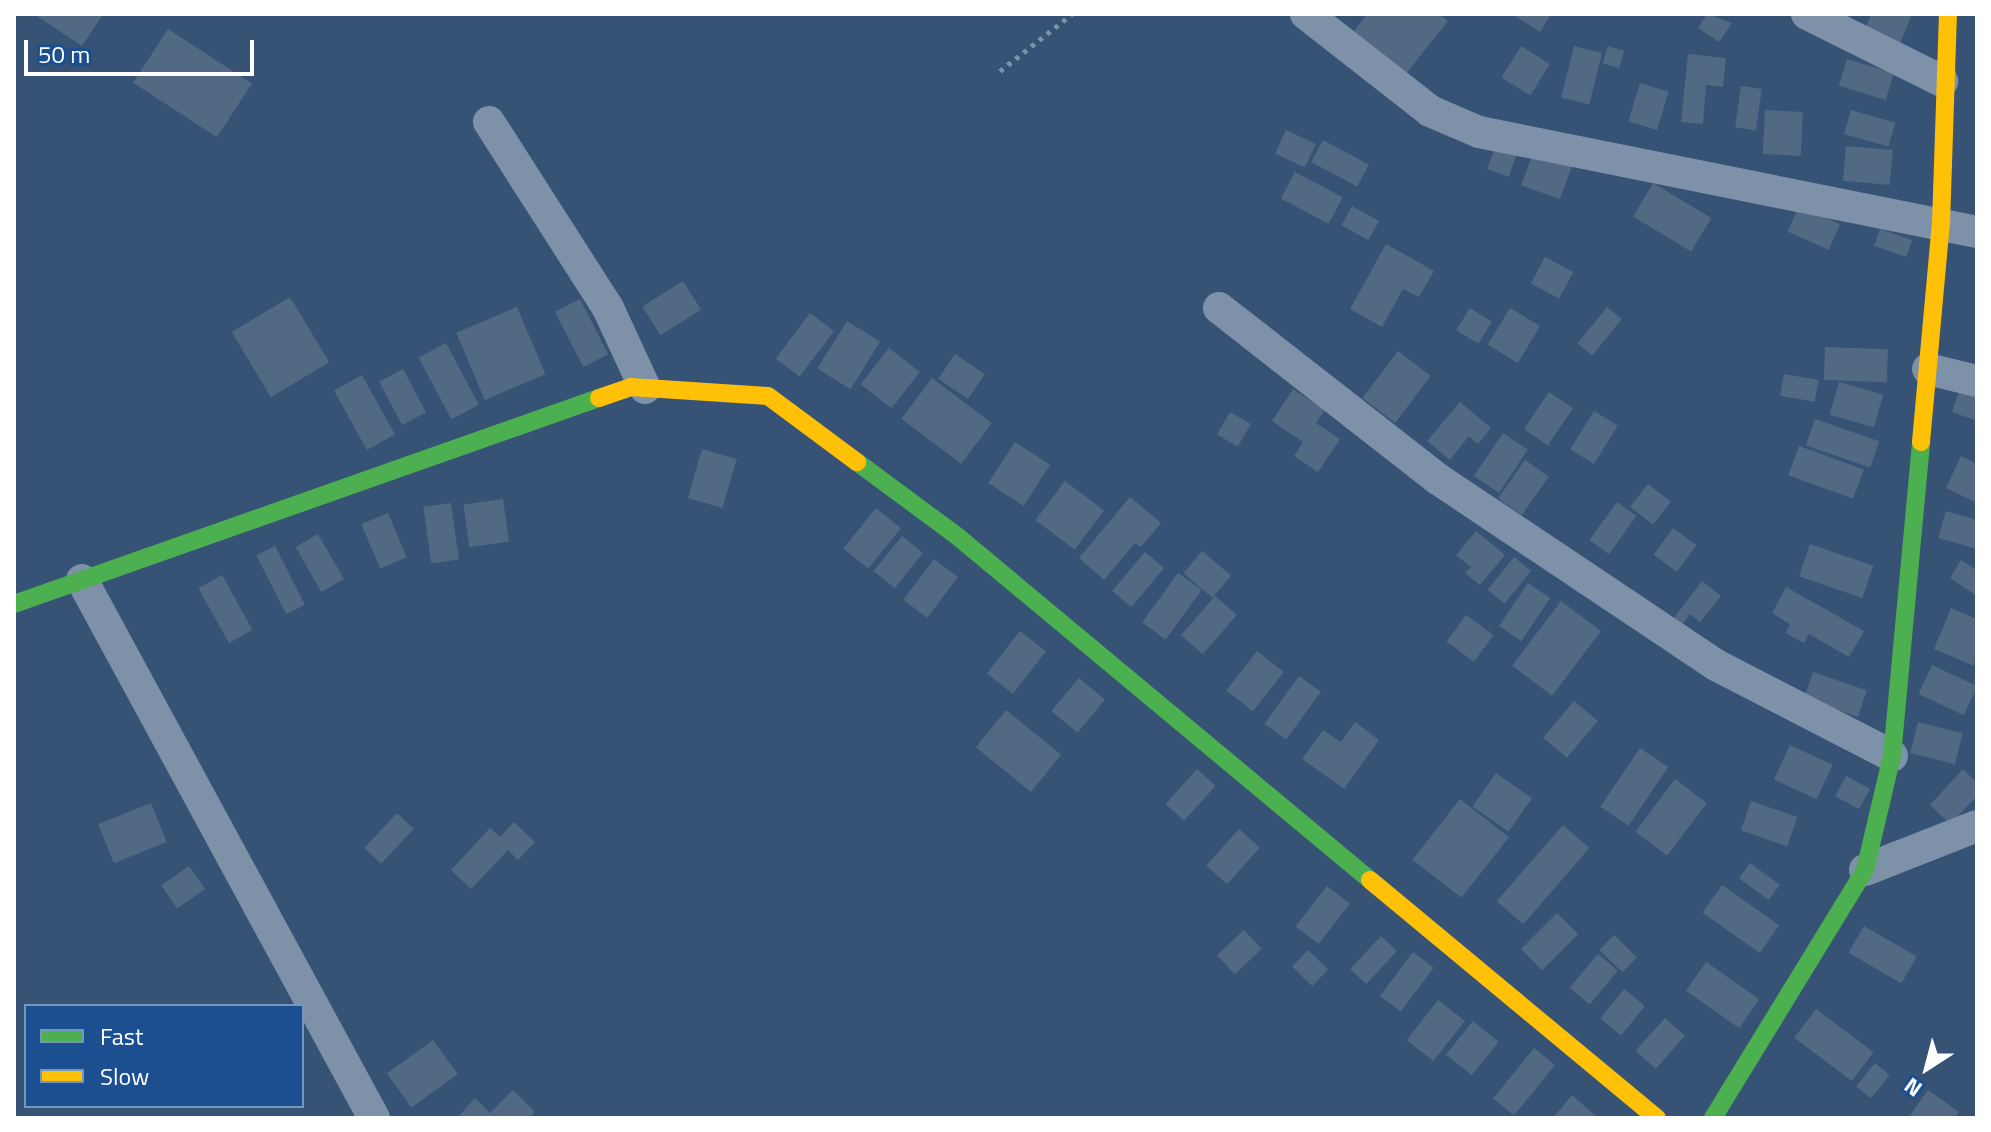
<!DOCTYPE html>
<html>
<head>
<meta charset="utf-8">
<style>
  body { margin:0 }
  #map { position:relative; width:1991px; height:1132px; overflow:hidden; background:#365274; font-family:"Titillium Web",sans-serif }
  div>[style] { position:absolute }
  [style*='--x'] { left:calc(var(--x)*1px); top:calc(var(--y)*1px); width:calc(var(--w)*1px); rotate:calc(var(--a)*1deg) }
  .building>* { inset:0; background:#526984; transform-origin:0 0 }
  .path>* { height:5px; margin-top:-2.5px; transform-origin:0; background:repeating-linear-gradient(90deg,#7d92a8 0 4px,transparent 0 10px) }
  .street>* { height:32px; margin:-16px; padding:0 16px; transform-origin:16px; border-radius:16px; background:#7d92a8 }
  .fast>* { height:18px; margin:-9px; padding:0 9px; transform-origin:9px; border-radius:9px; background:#4caf50 }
  .slow>* { height:18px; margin:-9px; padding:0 9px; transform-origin:9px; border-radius:9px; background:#ffc107 }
  span { translate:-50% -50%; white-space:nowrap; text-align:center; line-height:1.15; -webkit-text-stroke:8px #1b4f8f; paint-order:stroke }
  .frame { position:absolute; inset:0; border:16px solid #fff; pointer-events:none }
  .legend { position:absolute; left:24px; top:1004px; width:280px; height:104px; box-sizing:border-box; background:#1b4f8f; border:2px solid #7695bc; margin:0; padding:10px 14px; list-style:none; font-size:24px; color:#fff }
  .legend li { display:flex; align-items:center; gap:16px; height:40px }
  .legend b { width:40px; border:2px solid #7695bc }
  .north { position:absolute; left:1887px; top:1028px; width:80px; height:80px; -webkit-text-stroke:6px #1b4f8f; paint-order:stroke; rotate:216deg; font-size:22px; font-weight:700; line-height:32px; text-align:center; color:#fff }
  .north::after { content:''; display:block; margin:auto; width:28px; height:36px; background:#fff; clip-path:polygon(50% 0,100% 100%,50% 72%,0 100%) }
  .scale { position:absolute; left:24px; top:40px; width:230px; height:36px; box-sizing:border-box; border:4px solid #fff; border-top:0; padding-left:10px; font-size:24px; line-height:28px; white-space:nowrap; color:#fff; -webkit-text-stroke:6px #1b4f8f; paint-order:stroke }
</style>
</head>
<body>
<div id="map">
  <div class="building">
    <i style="clip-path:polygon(34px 14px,103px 14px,82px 46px)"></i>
    <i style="clip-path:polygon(1367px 14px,1439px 14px,1448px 21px,1401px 80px,1348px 39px)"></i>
    <i style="clip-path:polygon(1512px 14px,1551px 14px,1540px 32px)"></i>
    <i style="clip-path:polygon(1707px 14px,1732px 23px,1719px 42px,1698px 28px)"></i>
    <i style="clip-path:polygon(1871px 14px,1912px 14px,1898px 49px,1863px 36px)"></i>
    <i style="left:168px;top:29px;width:100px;height:64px;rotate:33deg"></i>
    <i style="left:1521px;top:46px;width:34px;height:37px;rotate:32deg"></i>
    <i style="left:1574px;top:46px;width:29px;height:53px;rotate:14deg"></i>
    <i style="left:1608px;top:46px;width:17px;height:18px;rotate:17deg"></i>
    <i style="clip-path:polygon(1688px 54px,1726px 58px,1723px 87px,1706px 85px,1703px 124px,1681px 122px)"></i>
    <i style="left:1847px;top:59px;width:49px;height:28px;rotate:17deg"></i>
    <i style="left:1640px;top:83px;width:30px;height:40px;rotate:17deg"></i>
    <i style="left:1741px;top:86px;width:21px;height:42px;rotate:8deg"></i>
    <i style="left:1765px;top:110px;width:38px;height:44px;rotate:3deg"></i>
    <i style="left:1851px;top:110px;width:46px;height:25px;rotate:16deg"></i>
    <i style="left:1286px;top:130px;width:33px;height:26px;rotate:25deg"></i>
    <i style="left:1499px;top:136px;width:23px;height:35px;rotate:20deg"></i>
    <i style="left:1323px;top:140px;width:52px;height:25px;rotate:28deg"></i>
    <i style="left:1537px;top:142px;width:41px;height:46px;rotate:20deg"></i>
    <i style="left:1846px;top:146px;width:47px;height:35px;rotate:5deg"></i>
    <i style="left:1295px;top:172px;width:54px;height:30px;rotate:28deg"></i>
    <i style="left:1653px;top:183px;width:68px;height:39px;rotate:31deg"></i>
    <i style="left:1352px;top:206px;width:31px;height:22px;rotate:29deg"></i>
    <i style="left:1799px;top:206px;width:45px;height:28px;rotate:24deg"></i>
    <i style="left:1880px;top:229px;width:34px;height:18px;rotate:19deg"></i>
    <i style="clip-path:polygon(1386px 244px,1434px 271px,1419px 297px,1403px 289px,1382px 327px,1350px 309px)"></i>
    <i style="left:1545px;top:257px;width:32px;height:30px;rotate:28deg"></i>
    <i style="left:683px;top:281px;width:34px;height:48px;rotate:58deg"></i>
    <i style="left:290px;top:297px;width:76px;height:68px;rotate:59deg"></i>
    <i style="left:580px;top:299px;width:62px;height:28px;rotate:63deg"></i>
    <i style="left:517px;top:307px;width:73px;height:66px;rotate:67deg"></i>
    <i style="left:1607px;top:307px;width:19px;height:47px;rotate:39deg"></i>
    <i style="left:1470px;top:308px;width:26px;height:26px;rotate:32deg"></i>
    <i style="left:1510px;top:308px;width:35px;height:43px;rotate:31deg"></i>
    <i style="left:810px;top:313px;width:30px;height:57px;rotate:37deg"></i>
    <i style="left:847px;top:321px;width:39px;height:56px;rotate:32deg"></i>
    <i style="left:446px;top:343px;width:70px;height:31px;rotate:62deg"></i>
    <i style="left:1825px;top:347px;width:63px;height:33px;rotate:2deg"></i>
    <i style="left:889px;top:348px;width:39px;height:46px;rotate:38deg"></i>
    <i style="left:1398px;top:351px;width:41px;height:59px;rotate:37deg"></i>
    <i style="left:955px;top:354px;width:36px;height:30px;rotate:34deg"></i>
    <i style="left:403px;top:369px;width:49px;height:27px;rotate:62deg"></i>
    <i style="left:1784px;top:374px;width:35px;height:22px;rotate:10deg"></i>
    <i style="left:362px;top:375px;width:68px;height:32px;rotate:61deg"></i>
    <i style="left:932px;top:378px;width:75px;height:51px;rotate:37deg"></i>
    <i style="left:1839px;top:382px;width:46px;height:34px;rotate:16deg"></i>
    <i style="clip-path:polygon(1960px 388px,1977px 394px,1977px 421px,1952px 412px)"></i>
    <i style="clip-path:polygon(1293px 389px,1325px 410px,1316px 423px,1340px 439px,1318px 472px,1294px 456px,1303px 442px,1272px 421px)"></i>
    <i style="left:1549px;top:392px;width:29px;height:45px;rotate:34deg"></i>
    <i style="clip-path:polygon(1460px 402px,1491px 428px,1478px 444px,1469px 436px,1450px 460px,1427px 441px)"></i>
    <i style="left:1594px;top:411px;width:28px;height:45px;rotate:32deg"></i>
    <i style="left:1230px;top:412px;width:24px;height:26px;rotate:30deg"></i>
    <i style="left:1815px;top:419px;width:68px;height:28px;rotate:19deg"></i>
    <i style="left:1503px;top:433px;width:30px;height:52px;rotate:34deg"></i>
    <i style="left:1015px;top:442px;width:42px;height:49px;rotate:33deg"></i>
    <i style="left:1799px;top:446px;width:69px;height:31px;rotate:20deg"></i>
    <i style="left:702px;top:449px;width:36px;height:51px;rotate:16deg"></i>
    <i style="clip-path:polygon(1961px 456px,1977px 464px,1977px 503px,1946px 488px)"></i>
    <i style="left:1525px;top:460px;width:29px;height:47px;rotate:35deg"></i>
    <i style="left:1065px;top:481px;width:49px;height:49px;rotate:37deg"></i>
    <i style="left:1648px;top:484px;width:29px;height:29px;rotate:38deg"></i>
    <i style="clip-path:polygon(1130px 497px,1161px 523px,1141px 547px,1135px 543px,1104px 580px,1079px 558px)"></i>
    <i style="left:503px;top:499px;width:43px;height:40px;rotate:82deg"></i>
    <i style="left:1617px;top:502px;width:24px;height:47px;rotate:36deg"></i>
    <i style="left:451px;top:503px;width:57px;height:28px;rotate:82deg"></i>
    <i style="left:876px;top:508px;width:32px;height:52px;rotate:39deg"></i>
    <i style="clip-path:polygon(1946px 511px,1977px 520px,1977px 549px,1938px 538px)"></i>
    <i style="left:388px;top:513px;width:48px;height:29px;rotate:67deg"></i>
    <i style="left:1673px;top:528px;width:29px;height:33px;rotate:36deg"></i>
    <i style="clip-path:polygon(1476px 531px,1505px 555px,1480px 585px,1465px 573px,1471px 567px,1456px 555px)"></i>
    <i style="left:318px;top:534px;width:52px;height:26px;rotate:60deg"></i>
    <i style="left:902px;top:536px;width:27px;height:45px;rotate:39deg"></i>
    <i style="left:1810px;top:544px;width:67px;height:34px;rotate:19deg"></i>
    <i style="left:275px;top:546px;width:66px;height:21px;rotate:63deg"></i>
    <i style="left:1202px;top:551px;width:38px;height:29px;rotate:40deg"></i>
    <i style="left:1145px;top:552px;width:25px;height:51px;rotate:40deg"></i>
    <i style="left:1514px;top:557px;width:22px;height:42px;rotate:39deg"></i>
    <i style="left:934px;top:559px;width:30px;height:51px;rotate:37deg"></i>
    <i style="clip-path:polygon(1961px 560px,1977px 570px,1977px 596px,1950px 578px)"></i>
    <i style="left:1178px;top:573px;width:29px;height:61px;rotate:36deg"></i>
    <i style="left:222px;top:575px;width:63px;height:27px;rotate:61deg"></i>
    <i style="clip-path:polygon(1702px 581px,1721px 596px,1700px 622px,1690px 614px,1679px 629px,1671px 622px)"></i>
    <i style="left:1528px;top:583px;width:27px;height:52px;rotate:34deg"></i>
    <i style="clip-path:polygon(1786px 587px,1864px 631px,1849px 657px,1809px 634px,1804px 643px,1786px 633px,1790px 624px,1772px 613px)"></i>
    <i style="left:1215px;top:596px;width:29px;height:52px;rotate:41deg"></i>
    <i style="left:1561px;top:601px;width:50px;height:81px;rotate:37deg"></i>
    <i style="clip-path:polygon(1951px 608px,1977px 619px,1974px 666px,1934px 649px)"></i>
    <i style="left:1466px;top:615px;width:34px;height:33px;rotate:36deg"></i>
    <i style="left:1020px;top:631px;width:33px;height:54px;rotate:38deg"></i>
    <i style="left:1257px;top:651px;width:34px;height:50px;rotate:38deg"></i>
    <i style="left:1932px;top:665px;width:50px;height:32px;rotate:25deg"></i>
    <i style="left:1813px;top:672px;width:57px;height:28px;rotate:19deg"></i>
    <i style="left:1299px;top:676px;width:27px;height:59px;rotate:36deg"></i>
    <i style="left:1079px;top:678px;width:34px;height:43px;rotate:40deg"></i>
    <i style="left:1574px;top:701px;width:31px;height:48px;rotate:40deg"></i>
    <i style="left:1006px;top:710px;width:71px;height:48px;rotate:39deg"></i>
    <i style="clip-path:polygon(1355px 722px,1379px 740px,1344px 789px,1302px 759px,1323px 730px,1341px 742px)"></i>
    <i style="left:1918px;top:722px;width:46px;height:32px;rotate:14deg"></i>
    <i style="left:1790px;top:745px;width:47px;height:38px;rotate:25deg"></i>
    <i style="left:1640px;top:748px;width:34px;height:71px;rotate:34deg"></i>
    <i style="left:1197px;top:769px;width:25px;height:47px;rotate:42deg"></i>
    <i style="clip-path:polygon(1963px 769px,1977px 783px,1977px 796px,1950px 824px,1930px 805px)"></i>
    <i style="left:1496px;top:773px;width:44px;height:41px;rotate:35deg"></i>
    <i style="left:1846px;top:776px;width:27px;height:23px;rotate:28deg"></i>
    <i style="left:1675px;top:779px;width:40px;height:66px;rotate:37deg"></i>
    <i style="left:1460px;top:799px;width:62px;height:77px;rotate:38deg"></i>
    <i style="left:1751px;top:801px;width:49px;height:31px;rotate:19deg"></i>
    <i style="left:151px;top:803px;width:42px;height:57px;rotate:68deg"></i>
    <i style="left:397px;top:813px;width:23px;height:48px;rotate:43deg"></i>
    <i style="clip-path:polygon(514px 822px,535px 842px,518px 860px,508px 850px,471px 889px,451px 870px,490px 828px,500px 837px)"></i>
    <i style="left:1563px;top:825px;width:35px;height:101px;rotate:41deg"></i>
    <i style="left:1239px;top:829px;width:28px;height:49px;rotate:42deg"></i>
    <i style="left:1750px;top:863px;width:37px;height:19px;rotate:36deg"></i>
    <i style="left:189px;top:866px;width:28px;height:34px;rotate:55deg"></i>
    <i style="left:1722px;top:885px;width:70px;height:34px;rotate:35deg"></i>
    <i style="left:1327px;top:886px;width:29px;height:51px;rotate:38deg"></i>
    <i style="left:1557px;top:913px;width:30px;height:51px;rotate:45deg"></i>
    <i style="left:1864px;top:926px;width:61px;height:31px;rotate:30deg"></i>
    <i style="left:1244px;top:930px;width:26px;height:37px;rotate:47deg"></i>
    <i style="left:1614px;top:935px;width:32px;height:21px;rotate:44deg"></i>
    <i style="left:1381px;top:936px;width:22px;height:45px;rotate:43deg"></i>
    <i style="left:1308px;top:950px;width:28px;height:23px;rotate:44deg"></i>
    <i style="left:1413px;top:952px;width:26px;height:55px;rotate:37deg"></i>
    <i style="left:1598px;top:954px;width:26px;height:44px;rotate:40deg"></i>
    <i style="left:1706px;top:962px;width:65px;height:35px;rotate:35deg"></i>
    <i style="left:1624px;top:989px;width:27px;height:38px;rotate:39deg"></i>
    <i style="left:1438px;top:1000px;width:34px;height:51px;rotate:38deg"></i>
    <i style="left:1816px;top:1009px;width:72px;height:36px;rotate:37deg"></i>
    <i style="left:1665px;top:1018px;width:27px;height:44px;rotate:42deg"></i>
    <i style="left:1473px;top:1021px;width:33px;height:43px;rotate:39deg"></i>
    <i style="left:433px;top:1040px;width:42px;height:57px;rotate:54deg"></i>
    <i style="left:1534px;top:1048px;width:27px;height:65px;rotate:39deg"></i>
    <i style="left:1875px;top:1063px;width:19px;height:30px;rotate:39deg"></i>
    <i style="clip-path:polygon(513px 1090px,535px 1112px,529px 1118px,457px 1118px,475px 1098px,490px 1113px)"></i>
    <i style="clip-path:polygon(1928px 1090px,1959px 1112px,1955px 1118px,1908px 1118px)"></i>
    <i style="clip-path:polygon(1572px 1095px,1598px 1118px,1553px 1118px)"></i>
  </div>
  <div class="path">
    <i style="--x:1000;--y:71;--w:92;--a:-38.4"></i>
  </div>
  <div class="street">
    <i style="--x:1306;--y:14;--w:157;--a:38"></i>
    <i style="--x:1430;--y:111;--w:53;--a:23.2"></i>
    <i style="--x:1479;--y:132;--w:508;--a:11.35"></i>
    <i style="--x:1807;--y:14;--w:151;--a:26.4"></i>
    <i style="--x:489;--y:122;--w:221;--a:57.4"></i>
    <i style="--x:608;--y:308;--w:88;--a:65.2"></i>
    <i style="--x:1219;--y:308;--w:278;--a:38"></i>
    <i style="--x:1438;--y:479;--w:334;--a:33.8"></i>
    <i style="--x:1716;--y:665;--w:198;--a:27.3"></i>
    <i style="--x:1928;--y:369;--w:50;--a:13.8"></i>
    <i style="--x:82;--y:580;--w:612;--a:61.51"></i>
    <i style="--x:1865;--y:870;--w:120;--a:-21.4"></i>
  </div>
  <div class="fast">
    <i style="--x:857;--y:462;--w:124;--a:36.5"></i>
    <i style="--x:957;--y:536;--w:537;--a:39.79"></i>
    <i style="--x:14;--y:604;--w:620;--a:-19.4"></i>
    <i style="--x:1713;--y:1118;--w:291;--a:-58.5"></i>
    <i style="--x:1865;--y:870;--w:117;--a:-76.7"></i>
    <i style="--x:1892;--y:756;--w:315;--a:-84.7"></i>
  </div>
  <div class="slow">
    <i style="--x:599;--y:398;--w:34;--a:-19"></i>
    <i style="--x:631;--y:387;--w:137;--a:3.8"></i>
    <i style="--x:768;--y:396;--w:111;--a:36.6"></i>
    <i style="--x:1921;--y:442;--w:219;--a:-84.8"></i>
    <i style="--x:1941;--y:224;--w:210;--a:-88.1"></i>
    <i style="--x:1370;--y:880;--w:373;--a:39.7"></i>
  </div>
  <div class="frame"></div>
  <ul class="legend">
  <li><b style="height:10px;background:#4caf50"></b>Fast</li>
  <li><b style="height:10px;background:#ffc107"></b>Slow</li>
  </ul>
  <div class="north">N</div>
  <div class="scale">50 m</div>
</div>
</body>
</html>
